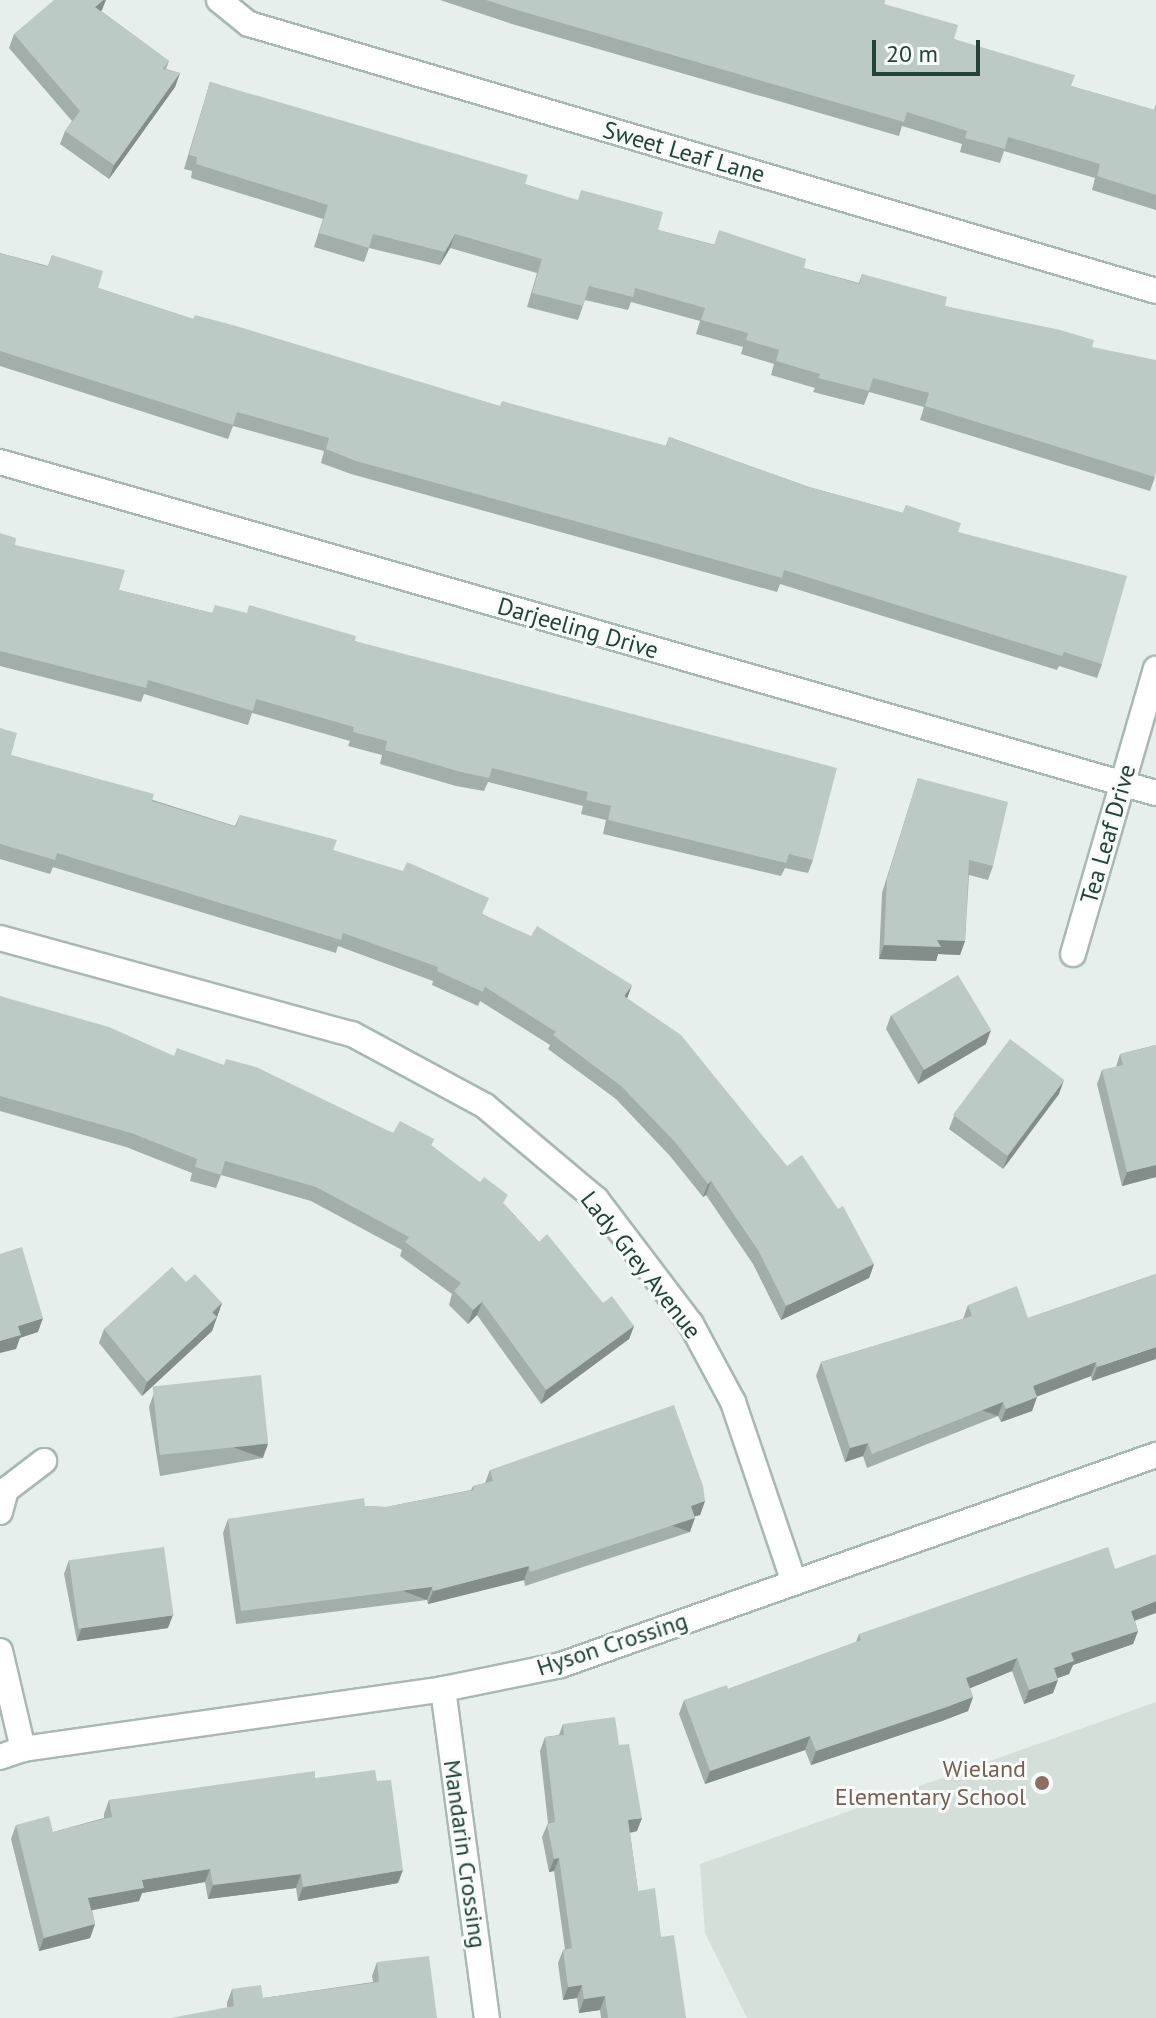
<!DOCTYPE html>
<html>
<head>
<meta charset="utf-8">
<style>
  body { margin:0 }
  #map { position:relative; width:1156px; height:2018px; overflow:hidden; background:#e6efeb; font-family:"PT Sans",sans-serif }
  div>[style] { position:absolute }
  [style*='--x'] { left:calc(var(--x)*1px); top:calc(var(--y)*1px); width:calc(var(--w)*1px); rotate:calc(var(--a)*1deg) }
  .built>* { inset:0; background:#d4dfda }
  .roads { filter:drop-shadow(2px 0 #a8b8b2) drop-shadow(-2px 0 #a8b8b2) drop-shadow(0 2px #a8b8b2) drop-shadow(0 -2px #a8b8b2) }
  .minor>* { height:24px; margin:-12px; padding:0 12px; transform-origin:12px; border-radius:12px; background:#fff }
  .wall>* { inset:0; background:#a1aea9 }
  .shaded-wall>* { inset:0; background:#838d89; transform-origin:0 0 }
  .building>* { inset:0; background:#bbcac4; transform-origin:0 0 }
  .dots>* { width:22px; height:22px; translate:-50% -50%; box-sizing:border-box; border:4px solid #f7fbf9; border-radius:50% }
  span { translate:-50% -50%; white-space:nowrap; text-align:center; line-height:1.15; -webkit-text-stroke:6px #f7fbf9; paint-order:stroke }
  .street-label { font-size:24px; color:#24423a }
  .education-label { font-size:24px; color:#785e54 }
  .right { translate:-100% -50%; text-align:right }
  .scale { position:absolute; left:872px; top:40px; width:108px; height:36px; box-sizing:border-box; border:4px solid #24423a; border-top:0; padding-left:10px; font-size:24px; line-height:28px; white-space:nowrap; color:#24423a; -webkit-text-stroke:6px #f7fbf9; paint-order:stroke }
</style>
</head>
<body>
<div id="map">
  <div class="built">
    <i style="clip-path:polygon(1156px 1702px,1156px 2018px,747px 2018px,705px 1933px,700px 1864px)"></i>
  </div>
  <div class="roads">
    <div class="minor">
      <i style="--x:219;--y:0;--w:38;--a:39"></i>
      <i style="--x:249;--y:24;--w:945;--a:16.4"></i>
      <i style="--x:0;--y:462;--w:1202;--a:15.98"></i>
      <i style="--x:0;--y:938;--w:365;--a:15.3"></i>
      <i style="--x:352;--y:1034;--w:151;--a:28.4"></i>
      <i style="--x:485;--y:1106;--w:145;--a:40"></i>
      <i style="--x:596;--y:1199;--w:157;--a:52.8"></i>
      <i style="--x:691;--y:1324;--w:89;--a:61.7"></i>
      <i style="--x:733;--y:1402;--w:190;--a:71.3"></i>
      <i style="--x:1073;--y:954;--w:297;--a:-73.8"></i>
      <i style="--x:0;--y:1512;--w:23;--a:-75"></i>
      <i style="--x:6;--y:1490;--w:48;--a:-37.3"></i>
      <i style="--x:0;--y:1651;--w:101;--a:76.8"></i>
      <i style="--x:443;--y:1689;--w:332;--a:82.4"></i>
      <i style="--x:0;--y:1757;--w:24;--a:-19"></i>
      <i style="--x:23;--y:1749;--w:424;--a:-8.1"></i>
      <i style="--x:443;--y:1689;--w:120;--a:-11.5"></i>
      <i style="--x:561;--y:1665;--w:631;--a:-19.44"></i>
    </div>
  </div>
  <div class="wall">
    <i style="clip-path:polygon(440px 0,885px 0,884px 4px,954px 39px,1071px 86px,1154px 110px,1156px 104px,1156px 210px,1092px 190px,1095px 178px,1004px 151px,1000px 163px,960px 152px,962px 144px,902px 126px,899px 136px,512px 24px)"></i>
    <i style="clip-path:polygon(102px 10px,101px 11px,169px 61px,166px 69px,180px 73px,175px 87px,109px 179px,60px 144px,65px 131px,72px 121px,9px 48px,14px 34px)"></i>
    <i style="clip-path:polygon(210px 82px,525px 184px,658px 230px,804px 268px,859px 283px,862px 274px,945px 306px,1092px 347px,1155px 477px,1150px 491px,920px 420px,924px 407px,869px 392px,864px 405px,813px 392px,815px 388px,771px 375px,774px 364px,741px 354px,743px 347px,696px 334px,700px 321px,631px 302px,628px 310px,585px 300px,578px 320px,527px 307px,537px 273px,450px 248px,440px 265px,369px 248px,364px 262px,314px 247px,323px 219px,191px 178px,192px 171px,184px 169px)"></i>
    <i style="clip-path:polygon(0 253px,48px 266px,52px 255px,98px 288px,193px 319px,500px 406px,666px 446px,669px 437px,809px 487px,903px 513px,906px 505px,958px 532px,1102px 664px,1097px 678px,1059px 666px,1057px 670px,780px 584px,777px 592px,351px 474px,321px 463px,324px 451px,233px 426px,228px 439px,0 366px)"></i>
    <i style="clip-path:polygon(0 533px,15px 545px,119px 590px,212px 613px,355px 641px,813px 860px,808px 873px,785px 868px,781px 876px,603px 834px,606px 820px,581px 814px,583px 806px,488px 782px,484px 791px,456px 786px,380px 764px,382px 755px,348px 746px,350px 741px,252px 713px,248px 725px,144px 694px,141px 702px,0 666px)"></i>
    <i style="clip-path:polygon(0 728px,11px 755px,235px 826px,240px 815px,333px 850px,483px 914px,627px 999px,787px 1166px,874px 1264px,869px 1278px,781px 1320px,753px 1264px,706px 1195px,703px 1197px,670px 1156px,616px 1099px,548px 1049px,550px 1045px,480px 1001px,478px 1006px,432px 985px,433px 981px,338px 946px,336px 953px,53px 867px,50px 874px,0 859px)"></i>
    <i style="clip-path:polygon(918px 778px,993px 866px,988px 880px,969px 875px,965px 941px,960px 955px,938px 954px,936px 961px,879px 959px,882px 893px)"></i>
    <i style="clip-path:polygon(0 996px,393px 1133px,434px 1139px,431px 1145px,505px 1205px,539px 1242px,603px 1303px,634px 1326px,629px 1339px,541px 1404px,477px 1315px,468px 1324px,449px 1305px,452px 1294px,400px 1256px,402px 1250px,311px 1201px,221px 1175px,216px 1188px,190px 1181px,192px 1173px,126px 1147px,0 1111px)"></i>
    <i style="clip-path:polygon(891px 1015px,986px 1044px,918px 1084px,886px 1029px)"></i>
    <i style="clip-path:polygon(1156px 1045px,1156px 1177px,1122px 1186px,1097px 1084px,1102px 1070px,1116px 1067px,1120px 1054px)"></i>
    <i style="clip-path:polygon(1059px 1094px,1003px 1169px,949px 1129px,954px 1116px)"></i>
    <i style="clip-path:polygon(1156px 1274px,1092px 1381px,1091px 1376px,1037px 1396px,1032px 1411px,1001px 1422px,998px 1416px,867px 1468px,863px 1456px,845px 1462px,816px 1376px,821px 1362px,963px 1319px,968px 1305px,1028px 1318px)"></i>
    <i style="clip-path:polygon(186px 1282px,222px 1303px,212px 1331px,142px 1396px,99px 1343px,104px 1329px)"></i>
    <i style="clip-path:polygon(154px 1393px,263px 1458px,160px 1476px,149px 1407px)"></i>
    <i style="clip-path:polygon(490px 1470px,705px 1501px,700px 1515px,695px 1516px,690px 1532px,525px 1586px,524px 1580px,428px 1604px,427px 1600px,236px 1624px,223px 1533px,228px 1519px,365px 1506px,386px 1507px,471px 1490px,473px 1486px,485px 1483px)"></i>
    <i style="clip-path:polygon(69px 1560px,168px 1628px,77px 1641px,64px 1574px)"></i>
    <i style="clip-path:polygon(1135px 1621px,1138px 1631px,1133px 1644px,1073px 1665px,1069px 1674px,1058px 1678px,1053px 1693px,1024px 1704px,1012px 1671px,970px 1688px,973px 1697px,968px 1711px,942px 1721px,811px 1765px,805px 1750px,705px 1784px,679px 1714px,684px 1700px,728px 1689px,856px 1642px,859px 1634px)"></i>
    <i style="clip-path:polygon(563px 1724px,619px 1745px,637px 1831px,630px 1833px,638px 1891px,661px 1937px,686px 2018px,601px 2018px,600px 2010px,579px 2013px,577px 1998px,563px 2000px,558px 1963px,563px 1950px,565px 1949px,554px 1871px,549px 1872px,542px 1837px,548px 1823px,540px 1751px,545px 1737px,559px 1735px)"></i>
    <i style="clip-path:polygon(315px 1778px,377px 1781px,398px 1883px,298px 1901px,296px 1888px,208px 1899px,205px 1882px,142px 1893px,139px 1901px,92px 1910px,95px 1924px,90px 1938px,39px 1951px,11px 1839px,16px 1825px,53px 1832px,104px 1818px,104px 1814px,109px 1800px)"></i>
    <i style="clip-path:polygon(377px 1962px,437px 2018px,227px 2007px,227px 2003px,232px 1989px,263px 1998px,373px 1982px,372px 1976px)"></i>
  </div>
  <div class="shaded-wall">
    <i style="clip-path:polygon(103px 0,106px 0,102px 10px,90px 21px,95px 7px)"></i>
    <i style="clip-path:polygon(180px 73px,175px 87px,109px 179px,114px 165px)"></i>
    <i style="clip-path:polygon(455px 234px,450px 248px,440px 265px,445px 252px)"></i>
    <i style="clip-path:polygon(937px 940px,965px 941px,960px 955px,938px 954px,936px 961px,879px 959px,884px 945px)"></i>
    <i style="clip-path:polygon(632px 985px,627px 999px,624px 996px)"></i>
    <i style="clip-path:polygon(991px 1030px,986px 1044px,918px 1084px,923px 1070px)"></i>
    <i style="clip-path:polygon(1064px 1080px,1059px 1094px,1003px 1169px,1008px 1156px)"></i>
    <i style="clip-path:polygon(1156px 1165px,1156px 1177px,1122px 1186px,1127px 1172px)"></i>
    <i style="clip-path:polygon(711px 1181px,706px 1195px,703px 1197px,708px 1184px)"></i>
    <i style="clip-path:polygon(874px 1264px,869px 1278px,781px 1320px,786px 1306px)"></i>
    <i style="clip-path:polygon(482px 1302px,477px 1315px,468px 1324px,473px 1310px)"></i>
    <i style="clip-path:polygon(222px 1303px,212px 1331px,142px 1396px,147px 1382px)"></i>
    <i style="clip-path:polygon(43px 1318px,38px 1332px,20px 1338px,16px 1349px,0 1353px,0 1341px,18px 1326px)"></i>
    <i style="clip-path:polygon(634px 1326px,629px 1339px,541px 1404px,546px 1390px)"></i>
    <i style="clip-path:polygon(1156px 1347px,1156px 1359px,1092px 1381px,1097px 1367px)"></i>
    <i style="clip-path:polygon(1096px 1362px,1091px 1376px,1028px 1400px,1033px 1386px)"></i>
    <i style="clip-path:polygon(1037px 1397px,1032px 1411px,1001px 1422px,1006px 1409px)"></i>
    <i style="left:1003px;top:1402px;width:15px;height:141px;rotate:110deg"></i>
    <i style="clip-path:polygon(868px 1443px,863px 1456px,845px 1462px,850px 1448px)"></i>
    <i style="left:268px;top:1444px;width:15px;height:105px;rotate:110deg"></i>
    <i style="clip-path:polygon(705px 1501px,700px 1515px,686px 1519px,691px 1506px)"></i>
    <i style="left:695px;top:1518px;width:15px;height:174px;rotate:110deg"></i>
    <i style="clip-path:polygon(529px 1566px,524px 1580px,428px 1604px,433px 1591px)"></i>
    <i style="left:432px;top:1587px;width:14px;height:193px;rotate:111deg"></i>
    <i style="clip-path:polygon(1156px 1601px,1156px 1613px,1126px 1624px,1131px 1611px)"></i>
    <i style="clip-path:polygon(173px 1615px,168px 1628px,77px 1641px,82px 1627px)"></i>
    <i style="clip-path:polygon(1138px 1631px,1133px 1644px,1073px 1665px,1069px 1674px,1049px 1681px,1054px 1668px,1071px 1653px)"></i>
    <i style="clip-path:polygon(1017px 1658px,1012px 1671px,961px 1692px,966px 1678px)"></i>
    <i style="clip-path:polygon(1058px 1680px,1053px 1693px,1024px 1704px,1029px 1690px)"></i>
    <i style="clip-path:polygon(973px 1697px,968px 1711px,942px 1721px,811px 1765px,816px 1751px)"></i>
    <i style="clip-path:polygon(810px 1736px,805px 1750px,705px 1784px,710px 1771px)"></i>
    <i style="clip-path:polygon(642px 1818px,637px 1831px,623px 1834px,628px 1820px)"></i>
    <i style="clip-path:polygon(559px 1858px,554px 1871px,549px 1872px,554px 1859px)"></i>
    <i style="clip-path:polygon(210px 1869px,205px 1882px,142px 1893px,139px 1901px,83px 1912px,88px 1898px,142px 1880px)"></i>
    <i style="clip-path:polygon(403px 1870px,398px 1883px,298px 1901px,303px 1887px)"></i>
    <i style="clip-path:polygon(301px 1874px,296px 1888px,208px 1899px,213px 1885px)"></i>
    <i style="clip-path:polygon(95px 1924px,90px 1938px,39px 1951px,44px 1938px)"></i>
    <i style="clip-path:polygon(582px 1985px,577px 1998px,563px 2000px,568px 1987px)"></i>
    <i style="clip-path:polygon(605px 1996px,600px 2010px,579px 2013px,584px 1999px)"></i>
  </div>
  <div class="building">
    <i style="clip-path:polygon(54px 0,103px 0,95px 7px,169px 61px,163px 69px,180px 73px,114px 165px,65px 131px,80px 111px,14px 34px)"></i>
    <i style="clip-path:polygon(486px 0,885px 0,884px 4px,958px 25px,954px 39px,1075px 75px,1071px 86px,1155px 110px,1156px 106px,1156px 195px,1097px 176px,1100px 164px,1008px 137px,1005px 149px,965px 138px,967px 131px,907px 112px,904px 122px,517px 10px)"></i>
    <i style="clip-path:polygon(210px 82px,528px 175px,525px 184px,578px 200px,581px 190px,663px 212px,658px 230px,714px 245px,719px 230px,806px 259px,804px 268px,860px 284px,862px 274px,947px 297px,945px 306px,1060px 330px,1094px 340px,1092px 347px,1156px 360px,1156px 473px,1155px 477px,925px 406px,929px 393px,873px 378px,869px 391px,818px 378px,820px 374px,776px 361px,779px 350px,746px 340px,748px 333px,701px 320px,705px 308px,635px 288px,633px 297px,589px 286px,583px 306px,532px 293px,542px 259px,455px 234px,445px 252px,373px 234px,369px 248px,319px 233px,328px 205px,196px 164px,197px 157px,189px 155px)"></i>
    <i style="clip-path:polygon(0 253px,48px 267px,52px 255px,103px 271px,98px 288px,193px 319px,195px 315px,236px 326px,500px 406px,502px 401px,667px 446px,669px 437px,809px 487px,903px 513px,906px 505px,961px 523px,958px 532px,1127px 576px,1102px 664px,1064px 652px,1062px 656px,784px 570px,782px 578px,356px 461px,326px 449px,329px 438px,237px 412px,233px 425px,0 351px)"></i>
    <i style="clip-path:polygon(0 533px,16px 538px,15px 545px,125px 570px,119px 590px,212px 613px,215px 605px,247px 613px,249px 605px,356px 636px,355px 641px,837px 768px,813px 860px,789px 854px,786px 863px,608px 820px,611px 806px,586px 800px,588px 792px,492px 768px,489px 778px,461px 772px,385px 750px,387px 741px,353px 732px,354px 727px,256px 699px,253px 711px,148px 680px,146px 688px,0 651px)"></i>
    <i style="clip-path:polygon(0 728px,17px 733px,11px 755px,154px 794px,152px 801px,236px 827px,240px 815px,337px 840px,333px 850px,403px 871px,407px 862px,489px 898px,482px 914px,531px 936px,537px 926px,632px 985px,624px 996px,681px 1035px,787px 1166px,802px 1155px,838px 1209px,843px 1206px,874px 1264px,786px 1306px,758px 1250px,711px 1181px,708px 1184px,675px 1142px,621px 1086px,553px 1035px,556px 1032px,485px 987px,483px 992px,437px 971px,438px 967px,343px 933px,341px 940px,57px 853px,55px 860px,0 844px)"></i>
    <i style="clip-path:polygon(918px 778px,1008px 802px,993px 866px,969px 860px,965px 941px,937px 940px,941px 947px,884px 945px,887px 879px)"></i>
    <i style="left:958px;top:975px;width:64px;height:78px;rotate:59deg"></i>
    <i style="clip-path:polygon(0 996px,109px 1027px,174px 1056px,177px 1048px,224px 1065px,226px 1059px,256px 1067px,393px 1133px,400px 1121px,434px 1139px,431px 1145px,480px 1182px,484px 1177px,508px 1195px,503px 1203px,539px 1242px,547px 1234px,603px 1303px,612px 1296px,634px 1326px,546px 1390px,482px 1302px,473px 1310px,454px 1291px,461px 1283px,405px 1242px,409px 1237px,316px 1187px,225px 1161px,221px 1175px,195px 1167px,197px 1159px,131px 1133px,0 1096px)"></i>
    <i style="left:1010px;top:1039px;width:68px;height:95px;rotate:37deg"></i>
    <i style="clip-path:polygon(1156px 1045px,1156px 1165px,1127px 1172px,1102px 1070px,1123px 1065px,1120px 1054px)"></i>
    <i style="clip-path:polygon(22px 1247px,43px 1318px,18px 1326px,21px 1335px,0 1341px,0 1254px)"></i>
    <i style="clip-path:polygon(172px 1267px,186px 1282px,195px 1274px,222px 1303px,212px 1312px,217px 1317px,147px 1382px,104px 1329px)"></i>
    <i style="clip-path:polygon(1156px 1274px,1156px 1347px,1097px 1367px,1096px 1362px,1033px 1386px,1037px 1397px,1006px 1409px,1003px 1402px,872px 1454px,868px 1443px,850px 1448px,821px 1362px,972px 1316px,968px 1305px,1017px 1286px,1028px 1318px)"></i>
    <i style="left:261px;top:1375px;width:69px;height:109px;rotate:84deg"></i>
    <i style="clip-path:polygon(674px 1405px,703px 1486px,705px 1501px,691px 1506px,695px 1518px,530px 1572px,529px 1566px,433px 1591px,432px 1587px,241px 1611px,228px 1519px,364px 1498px,365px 1506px,386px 1507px,474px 1490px,473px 1486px,493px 1481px,490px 1470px)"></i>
    <i style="left:164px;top:1547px;width:69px;height:96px;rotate:82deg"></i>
    <i style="clip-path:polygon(1108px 1547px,1115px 1569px,1156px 1554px,1156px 1601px,1131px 1611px,1138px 1631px,1071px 1653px,1074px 1661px,1054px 1668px,1058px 1680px,1029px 1690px,1017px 1658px,966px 1678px,973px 1697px,947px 1707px,816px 1751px,810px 1736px,710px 1771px,684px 1700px,727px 1685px,728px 1689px,861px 1640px,859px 1634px)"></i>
    <i style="clip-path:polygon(615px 1717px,619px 1745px,629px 1744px,642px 1818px,628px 1820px,638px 1891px,655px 1888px,661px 1937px,674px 1935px,686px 2018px,608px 2018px,605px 1996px,584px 1999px,582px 1985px,568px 1987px,563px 1950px,572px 1948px,559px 1858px,554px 1859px,547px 1824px,555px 1822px,545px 1737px,564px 1735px,563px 1724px)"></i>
    <i style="clip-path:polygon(375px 1770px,377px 1781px,391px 1780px,403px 1870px,303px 1887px,301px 1874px,213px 1885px,210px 1869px,142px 1880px,144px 1888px,88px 1898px,95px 1924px,44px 1938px,16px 1825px,49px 1816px,53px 1832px,112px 1817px,109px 1800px,315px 1771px,315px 1778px)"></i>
    <i style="clip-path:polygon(429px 1956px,437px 2018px,171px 2018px,234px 2006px,232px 1989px,261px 1985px,263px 1998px,379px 1982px,377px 1962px)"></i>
  </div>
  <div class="dots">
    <i style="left:1042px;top:1783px;background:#8d6e63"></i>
  </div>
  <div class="street-label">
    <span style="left:684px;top:152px;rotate:16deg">Sweet Leaf Lane</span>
    <span style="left:578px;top:628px;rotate:16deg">Darjeeling Drive</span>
    <span style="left:1108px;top:834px;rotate:-74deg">Tea Leaf Drive</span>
    <span style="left:641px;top:1265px;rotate:52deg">Lady Grey Avenue</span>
    <span style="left:612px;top:1644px;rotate:-18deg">Hyson Crossing</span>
    <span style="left:465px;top:1854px;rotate:82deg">Mandarin Crossing</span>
  </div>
  <div class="education-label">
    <span class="right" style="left:1026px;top:1783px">Wieland<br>Elementary School</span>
  </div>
  <div class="scale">20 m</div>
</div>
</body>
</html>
